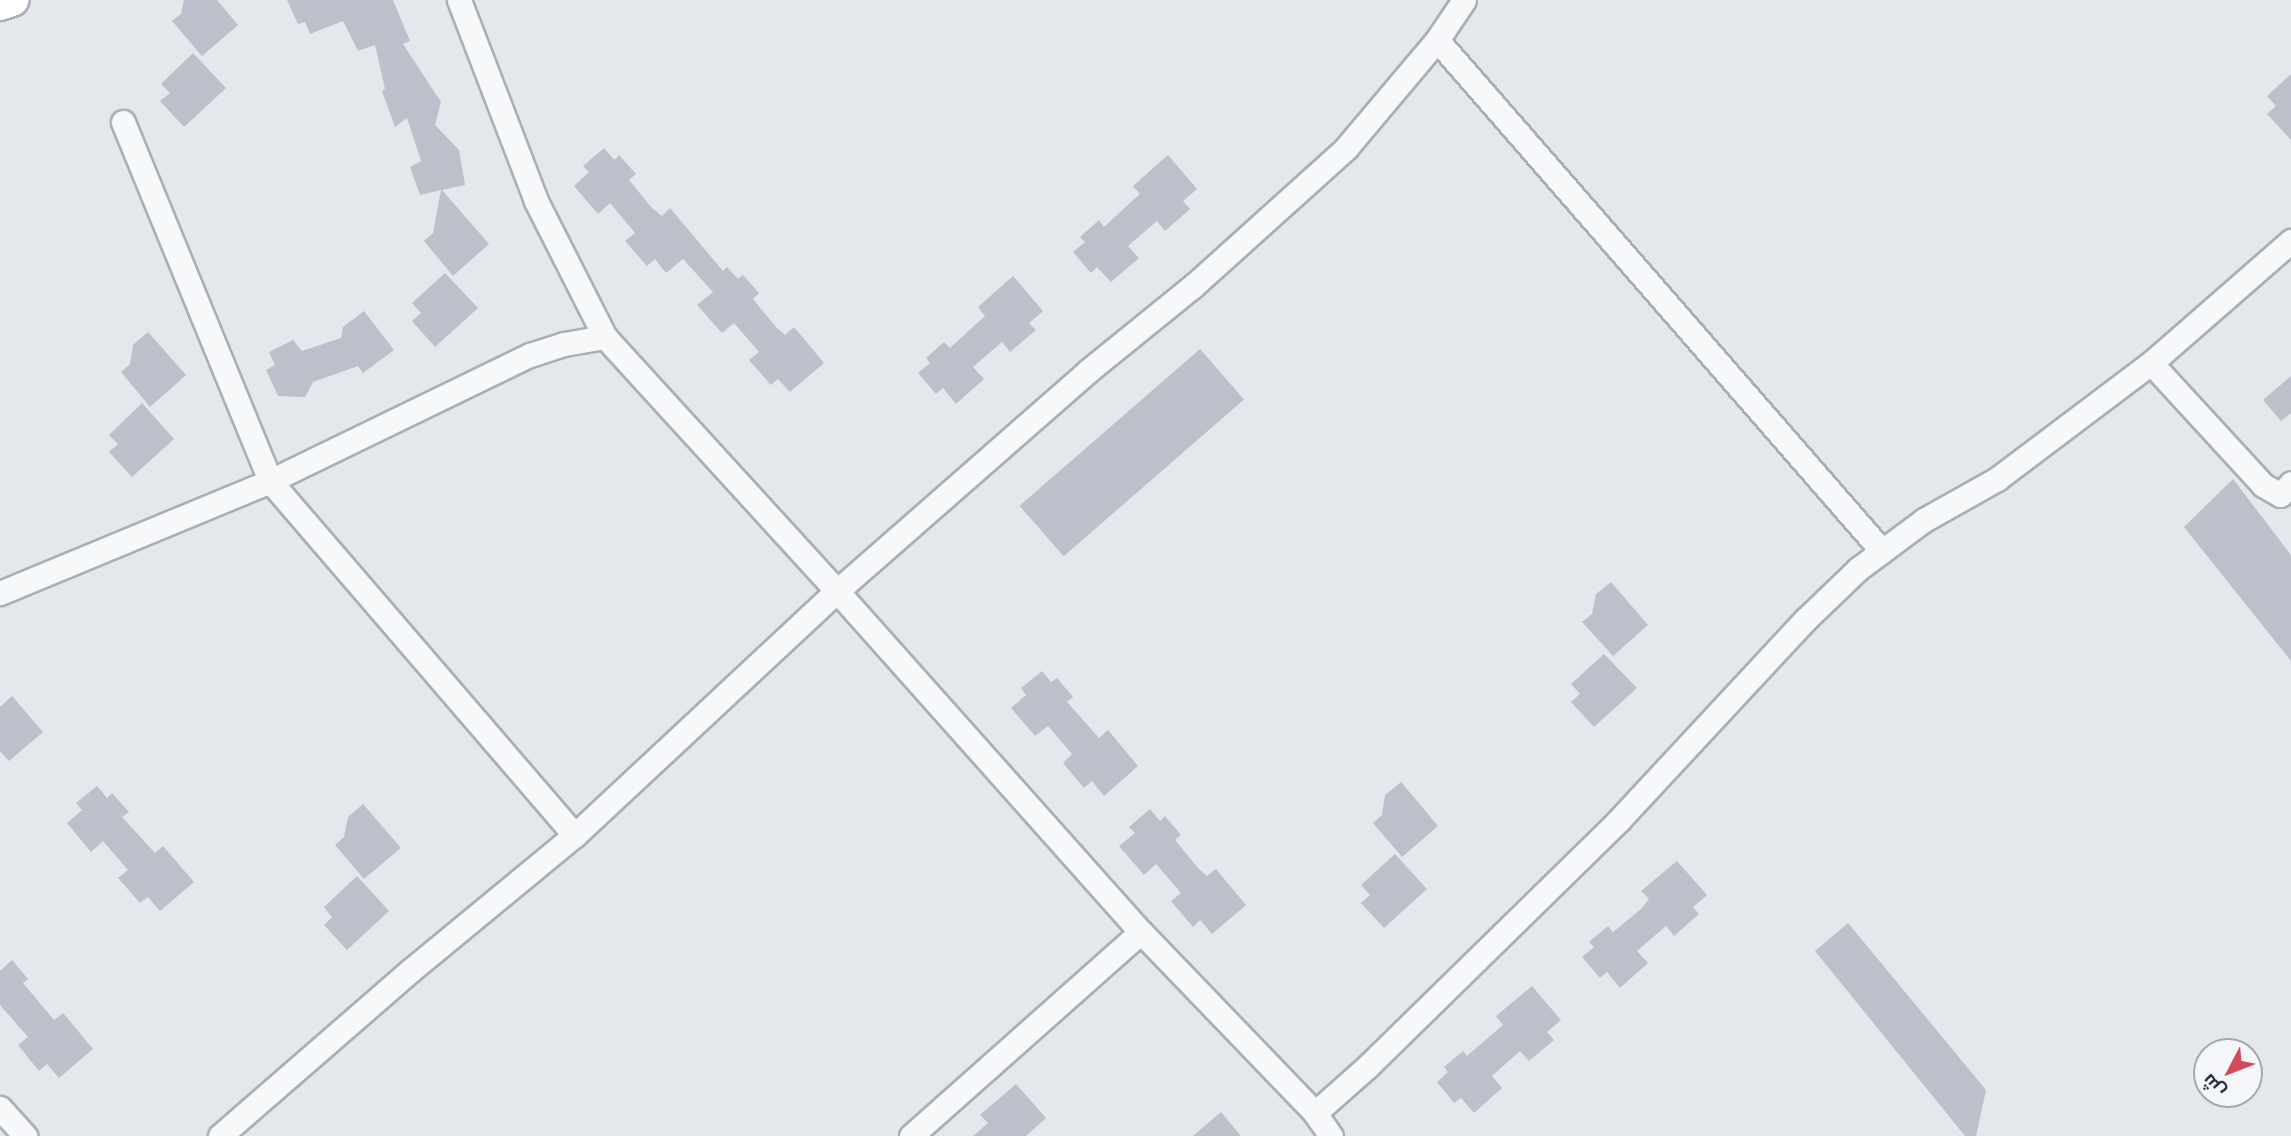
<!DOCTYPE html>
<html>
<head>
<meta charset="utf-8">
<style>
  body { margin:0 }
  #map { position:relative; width:2291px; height:1136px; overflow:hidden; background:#e4e7ec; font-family:Jost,Cairo,sans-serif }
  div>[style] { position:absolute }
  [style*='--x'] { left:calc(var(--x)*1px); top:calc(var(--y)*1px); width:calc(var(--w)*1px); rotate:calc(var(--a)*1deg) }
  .building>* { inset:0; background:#bbc0ca; transform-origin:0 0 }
  .roads { filter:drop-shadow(2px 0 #a9aeb7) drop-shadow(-2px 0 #a9aeb7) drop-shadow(0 2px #a9aeb7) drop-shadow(0 -2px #a9aeb7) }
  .street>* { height:23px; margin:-11.5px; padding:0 11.5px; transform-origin:11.5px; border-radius:11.5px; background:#f7f8fa }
  .secondary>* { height:32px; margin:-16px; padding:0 16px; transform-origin:16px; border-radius:16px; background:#fff }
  span { translate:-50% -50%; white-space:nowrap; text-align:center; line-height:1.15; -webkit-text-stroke:7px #f4f6f9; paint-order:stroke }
  .north { position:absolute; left:2193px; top:1038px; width:70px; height:70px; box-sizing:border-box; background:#f4f6f9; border:2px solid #a4a8b1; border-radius:50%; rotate:228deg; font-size:19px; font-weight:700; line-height:28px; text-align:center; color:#2b3445 }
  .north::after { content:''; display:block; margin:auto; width:24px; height:32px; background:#d1495b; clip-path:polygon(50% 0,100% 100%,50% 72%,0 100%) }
</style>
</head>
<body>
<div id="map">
  <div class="building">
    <i style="clip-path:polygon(184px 0,217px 0,238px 25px,202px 56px,172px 21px,181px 14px)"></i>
    <i style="clip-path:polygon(287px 0,393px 0,410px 41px,403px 44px,441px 102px,435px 125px,459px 150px,465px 185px,442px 190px,489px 244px,453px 276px,424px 241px,433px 233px,441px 190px,420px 195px,410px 167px,421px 161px,407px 118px,395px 127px,382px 91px,385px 89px,375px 45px,358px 51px,343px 21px,310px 34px,305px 22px,298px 24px)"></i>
    <i style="clip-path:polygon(193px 53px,226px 88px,184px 127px,160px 101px,170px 93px,161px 84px)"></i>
    <i style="clip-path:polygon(2291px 74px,2291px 140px,2267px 114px,2276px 106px,2267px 96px)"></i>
    <i style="clip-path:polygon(604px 148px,614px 160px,619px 155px,636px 174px,629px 180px,652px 208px,662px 216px,670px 208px,723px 271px,727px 267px,738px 279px,743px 275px,759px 293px,753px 299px,776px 327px,785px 335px,794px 327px,824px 363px,790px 392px,778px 379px,771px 385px,749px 360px,759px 352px,734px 323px,722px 333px,697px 305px,713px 292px,683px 259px,666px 273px,655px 259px,647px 266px,625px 241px,635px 233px,610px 203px,598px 214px,574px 186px,589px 172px,583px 166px)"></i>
    <i style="clip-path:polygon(1168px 155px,1197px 189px,1183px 201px,1190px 209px,1165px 231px,1157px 221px,1128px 246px,1139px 258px,1111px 282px,1097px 267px,1091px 273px,1073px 252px,1085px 242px,1080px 237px,1099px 220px,1104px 227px,1131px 202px,1140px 194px,1133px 186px)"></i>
    <i style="clip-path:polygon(445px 273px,478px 308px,435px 347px,412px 321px,421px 313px,412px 303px)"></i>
    <i style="clip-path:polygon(1013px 276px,1043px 311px,1029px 323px,1036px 330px,1010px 352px,1002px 342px,973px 367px,984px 379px,956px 404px,943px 388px,936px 394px,918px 373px,930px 363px,926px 358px,944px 342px,950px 348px,976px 324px,985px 316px,978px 307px)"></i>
    <i style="clip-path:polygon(364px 311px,394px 350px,363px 373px,358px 366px,313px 382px,305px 397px,278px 396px,266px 370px,275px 365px,269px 352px,293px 340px,302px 351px,341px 338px,343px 327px)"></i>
    <i style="clip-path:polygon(148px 332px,186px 375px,150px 407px,121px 372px,130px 364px,133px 345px)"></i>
    <i style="left:1200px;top:349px;width:67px;height:239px;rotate:49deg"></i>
    <i style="clip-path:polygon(2291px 376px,2291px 413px,2281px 421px,2263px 400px)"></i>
    <i style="clip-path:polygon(142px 403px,174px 439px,132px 477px,109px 452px,118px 444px,109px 435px)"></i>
    <i style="clip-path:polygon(2233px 479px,2291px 555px,2291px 661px,2184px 527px)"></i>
    <i style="clip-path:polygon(1611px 582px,1648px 625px,1613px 656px,1582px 622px,1592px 614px,1596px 594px)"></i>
    <i style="clip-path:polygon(1604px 654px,1637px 688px,1594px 727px,1571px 702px,1580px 694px,1571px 684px)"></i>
    <i style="clip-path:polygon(1042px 671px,1051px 682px,1057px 678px,1073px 697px,1067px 702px,1099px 738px,1108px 730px,1138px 766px,1104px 796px,1092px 781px,1084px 788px,1063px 763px,1072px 754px,1048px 726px,1035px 736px,1011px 708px,1026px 695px,1021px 688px)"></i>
    <i style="clip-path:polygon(12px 696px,43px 732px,9px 761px,0 751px,0 707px)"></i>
    <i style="clip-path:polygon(1401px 782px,1438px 826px,1402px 857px,1373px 823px,1382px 815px,1385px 795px)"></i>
    <i style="clip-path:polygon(97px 786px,107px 798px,112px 793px,129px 812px,122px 817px,155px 853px,163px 846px,194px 882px,160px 911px,148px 897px,140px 903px,118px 878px,128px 870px,103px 841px,91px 852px,67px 823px,82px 810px,76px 803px)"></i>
    <i style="clip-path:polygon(363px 804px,401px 848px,364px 879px,335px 845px,344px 837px,348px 817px)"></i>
    <i style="clip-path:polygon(1150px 809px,1160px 821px,1165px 816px,1181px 835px,1175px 840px,1198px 868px,1207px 876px,1216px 869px,1246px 905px,1212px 934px,1200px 920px,1193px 927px,1171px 901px,1181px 893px,1156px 864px,1144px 875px,1119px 846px,1135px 833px,1129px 827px)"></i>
    <i style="clip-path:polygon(1395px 854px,1427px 889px,1384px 928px,1361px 903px,1370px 895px,1361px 885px)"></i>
    <i style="clip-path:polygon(1677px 861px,1707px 895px,1693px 907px,1699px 914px,1674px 936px,1666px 926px,1637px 951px,1648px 963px,1620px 988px,1607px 972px,1600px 978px,1582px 957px,1594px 947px,1589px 942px,1608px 926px,1613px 932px,1641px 909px,1649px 899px,1641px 891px)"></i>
    <i style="clip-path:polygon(357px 876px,389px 911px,347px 950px,324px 925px,332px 917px,324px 907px)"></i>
    <i style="clip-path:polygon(1848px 923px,1986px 1090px,1976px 1136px,1965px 1136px,1815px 951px)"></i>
    <i style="clip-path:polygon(12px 960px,28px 979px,23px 983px,54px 1020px,63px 1013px,93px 1049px,59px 1078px,47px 1064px,39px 1071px,18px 1045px,28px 1037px,0 1005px,0 971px)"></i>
    <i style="clip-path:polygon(1532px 986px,1561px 1020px,1547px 1032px,1554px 1040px,1529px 1061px,1520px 1051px,1492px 1076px,1502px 1088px,1474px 1113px,1461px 1098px,1454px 1103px,1437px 1082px,1448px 1072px,1444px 1067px,1463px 1051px,1467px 1056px,1503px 1025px,1496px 1016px)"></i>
    <i style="clip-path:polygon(1016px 1084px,1046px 1118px,1026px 1136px,973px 1136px,988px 1123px,980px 1115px)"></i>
    <i style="clip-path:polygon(1221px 1112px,1241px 1136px,1193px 1136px)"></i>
  </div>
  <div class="roads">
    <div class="street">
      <i style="--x:459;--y:0;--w:215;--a:69"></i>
      <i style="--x:536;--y:201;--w:153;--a:63.1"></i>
      <i style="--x:1437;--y:40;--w:678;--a:48.95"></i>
      <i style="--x:123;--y:122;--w:388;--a:67.7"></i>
      <i style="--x:270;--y:481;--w:467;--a:49.3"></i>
      <i style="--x:575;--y:835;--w:358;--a:-43"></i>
      <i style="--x:837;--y:591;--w:334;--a:-41.2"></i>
      <i style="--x:1088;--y:371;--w:135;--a:-39"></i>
      <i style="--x:1193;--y:286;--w:206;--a:-42"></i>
      <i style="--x:1346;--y:148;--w:141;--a:-49.9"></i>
      <i style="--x:1437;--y:40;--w:48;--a:-56"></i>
      <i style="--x:2151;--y:363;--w:166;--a:47.4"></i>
      <i style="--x:2263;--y:485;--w:20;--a:30"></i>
      <i style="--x:2280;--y:495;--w:16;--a:-47"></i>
      <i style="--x:0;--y:593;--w:292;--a:-22.5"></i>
      <i style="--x:270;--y:481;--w:289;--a:-25.9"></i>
      <i style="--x:530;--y:355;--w:36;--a:-18"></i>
      <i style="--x:564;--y:344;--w:42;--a:-9.7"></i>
      <i style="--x:605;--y:337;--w:344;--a:47.6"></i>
      <i style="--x:837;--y:591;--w:457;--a:48.3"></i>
      <i style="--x:1141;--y:932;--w:251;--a:46.1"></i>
      <i style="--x:0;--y:1108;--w:38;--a:48"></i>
      <i style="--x:220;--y:1136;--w:253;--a:-41"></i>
      <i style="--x:411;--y:970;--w:212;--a:-39.5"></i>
      <i style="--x:911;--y:1136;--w:307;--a:-41.6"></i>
      <i style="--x:1331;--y:1136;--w:28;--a:-125"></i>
      <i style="--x:1315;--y:1113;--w:71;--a:-41.6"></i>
      <i style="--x:1368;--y:1066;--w:351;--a:-44.4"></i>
      <i style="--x:1619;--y:820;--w:273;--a:-47.1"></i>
      <i style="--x:1805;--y:620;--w:74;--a:-43.9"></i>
      <i style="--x:1858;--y:569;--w:82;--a:-36.6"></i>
      <i style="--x:1924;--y:520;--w:84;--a:-29.3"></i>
      <i style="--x:1997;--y:479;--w:193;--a:-37"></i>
      <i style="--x:2151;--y:363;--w:186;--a:-41.1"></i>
    </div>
    <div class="secondary">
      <i style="--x:0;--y:4;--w:13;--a:-18"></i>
    </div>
  </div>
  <div class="north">ش</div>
</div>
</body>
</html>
